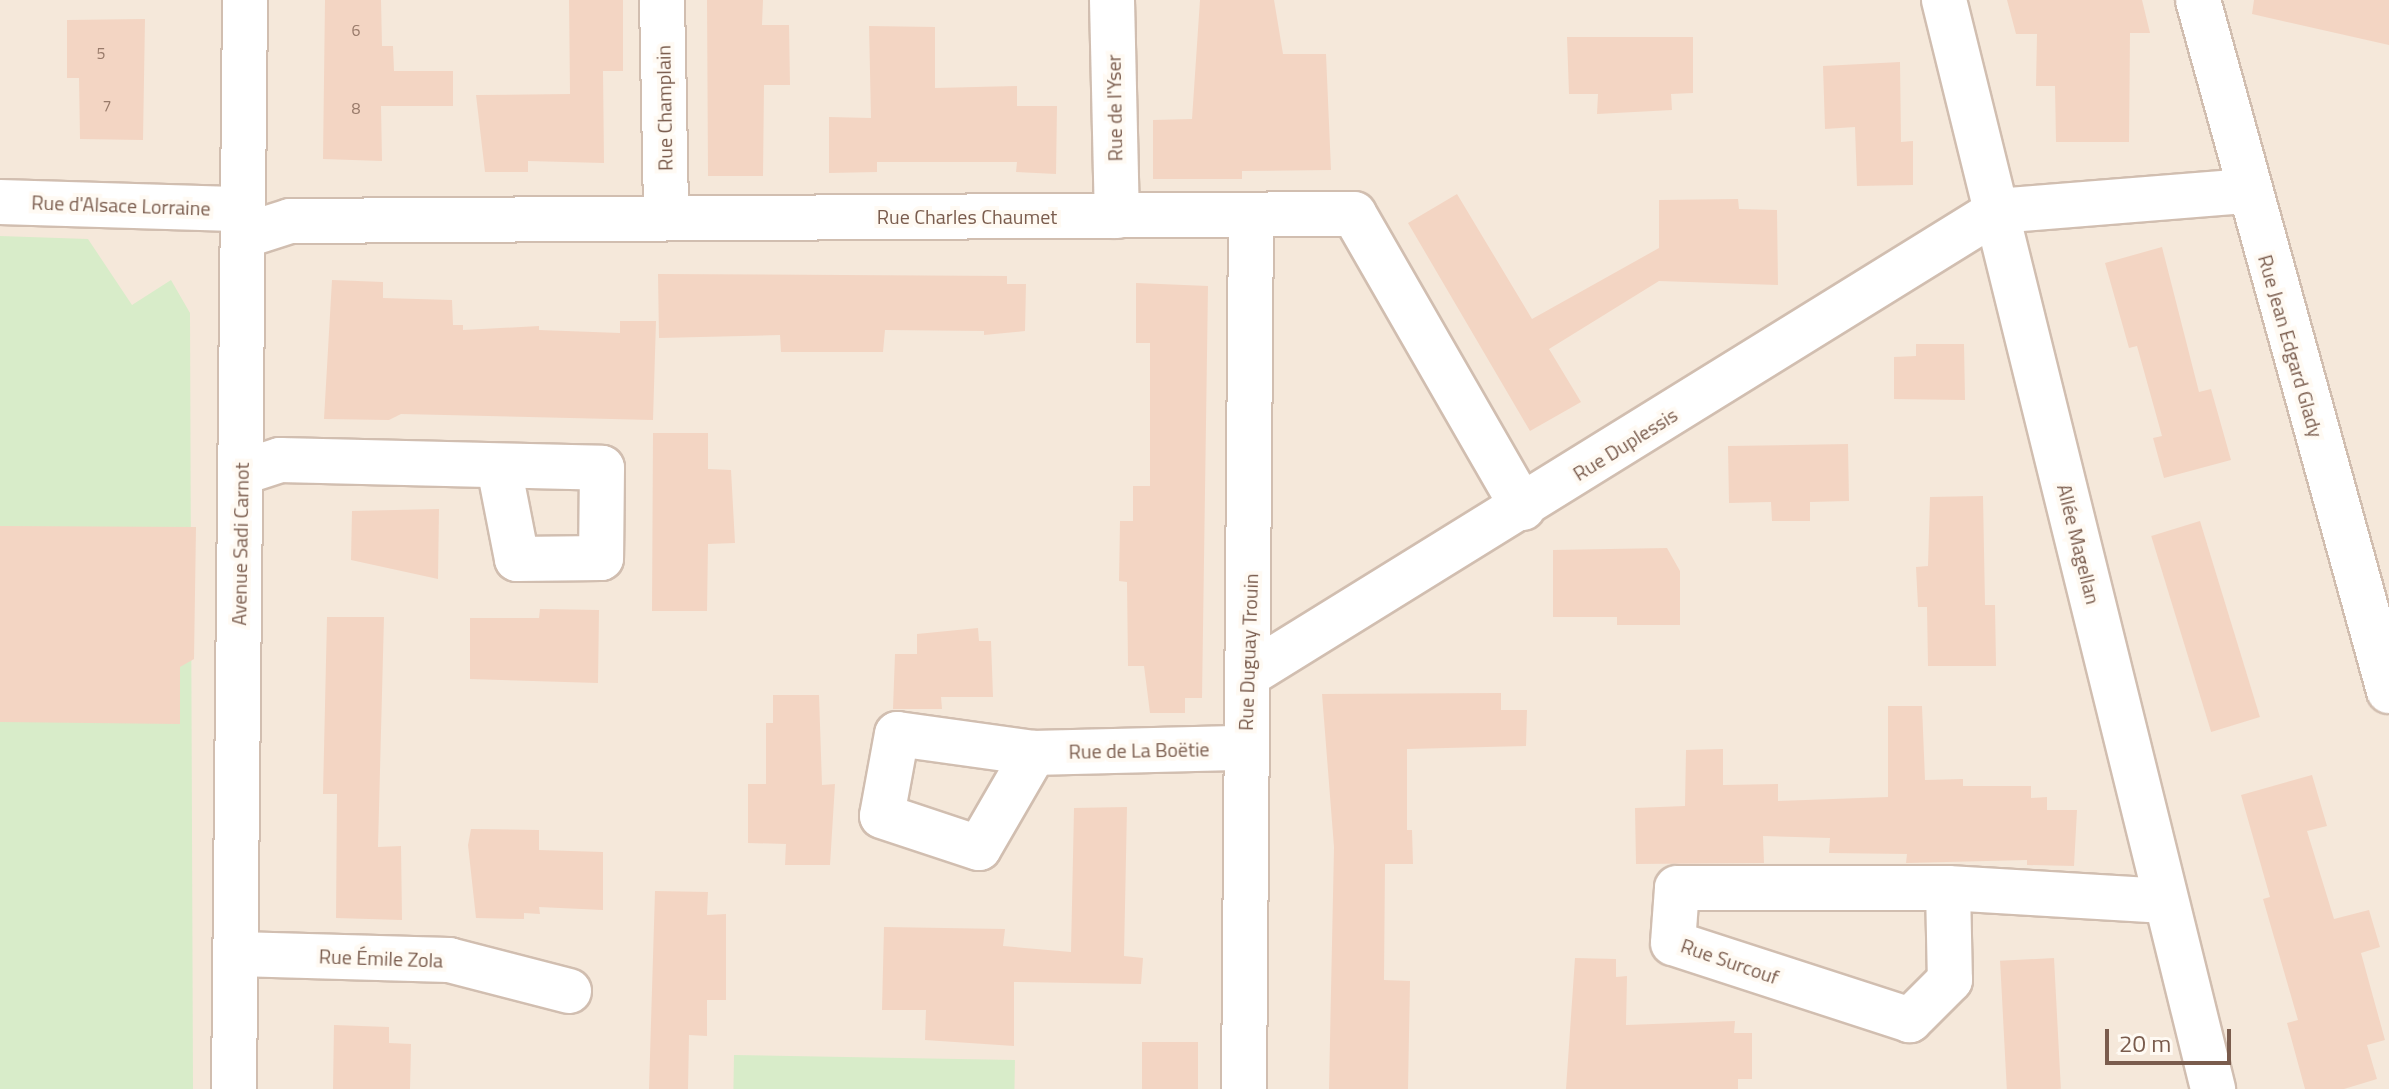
<!DOCTYPE html>
<html>
<head>
<meta charset="utf-8">
<style>
  body { margin:0 }
  #map { position:relative; width:2389px; height:1089px; overflow:hidden; background:#fdf6ec; font-family:"Titillium Web",sans-serif }
  div>[style] { position:absolute }
  [style*='--x'] { left:calc(var(--x)*1px); top:calc(var(--y)*1px); width:calc(var(--w)*1px); rotate:calc(var(--a)*1deg) }
  .residential>* { inset:0; background:#f5e8da; transform-origin:0 0 }
  .green>* { inset:0; background:#d8ecc9; transform-origin:0 0 }
  .building>* { inset:0; background:#f3d5c3; transform-origin:0 0 }
  .roads { filter:drop-shadow(2px 0 #d1beb0) drop-shadow(-2px 0 #d1beb0) drop-shadow(0 2px #d1beb0) drop-shadow(0 -2px #d1beb0) }
  .minor>* { height:44px; margin:-22px; padding:0 22px; transform-origin:22px; border-radius:22px; background:#fff }
  span { translate:-50% -50%; white-space:nowrap; text-align:center; line-height:1.15; -webkit-text-stroke:8px #fffaf3; paint-order:stroke }
  .number-label { font-size:16px; color:#987a6a }
  .number-label span { -webkit-text-stroke-width:0 }
  .street-label { font-size:20px; color:#7a5c4d }
  .scale { position:absolute; left:2105px; top:1029px; width:126px; height:36px; box-sizing:border-box; border:4px solid #7a5c4d; border-top:0; padding-left:10px; font-size:24px; line-height:28px; white-space:nowrap; color:#7a5c4d; -webkit-text-stroke:6px #fffaf3; paint-order:stroke }
</style>
</head>
<body>
<div id="map">
  <div class="residential">
    <i style="left:0;top:0;width:2389px;height:1089px"></i>
  </div>
  <div class="green">
    <i style="clip-path:polygon(0 236px,88px 239px,132px 305px,171px 280px,190px 313px,193px 1089px,0 1089px)"></i>
    <i style="left:734px;top:1055px;width:281px;height:34px;rotate:1deg"></i>
  </div>
  <div class="building">
    <i style="clip-path:polygon(325px 0,381px 0,382px 46px,393px 46px,394px 71px,453px 71px,453px 106px,381px 106px,382px 161px,323px 159px)"></i>
    <i style="clip-path:polygon(569px 0,623px 0,623px 71px,603px 71px,604px 163px,528px 161px,528px 172px,485px 172px,476px 95px,570px 94px)"></i>
    <i style="clip-path:polygon(707px 0,763px 0,762px 25px,789px 25px,790px 85px,764px 85px,763px 176px,708px 176px)"></i>
    <i style="clip-path:polygon(1200px 0,1274px 0,1283px 54px,1326px 54px,1331px 170px,1242px 171px,1242px 179px,1153px 179px,1153px 120px,1192px 119px)"></i>
    <i style="clip-path:polygon(2007px 0,2142px 0,2150px 33px,2130px 33px,2129px 142px,2056px 142px,2055px 86px,2036px 86px,2037px 34px,2016px 34px)"></i>
    <i style="clip-path:polygon(2254px 0,2389px 0,2389px 45px,2252px 14px)"></i>
    <i style="clip-path:polygon(145px 19px,143px 140px,80px 139px,79px 78px,67px 78px,67px 20px)"></i>
    <i style="clip-path:polygon(869px 26px,935px 27px,935px 88px,1017px 86px,1017px 106px,1057px 106px,1056px 174px,1016px 172px,1017px 162px,877px 162px,877px 172px,829px 173px,829px 117px,871px 118px)"></i>
    <i style="clip-path:polygon(1567px 37px,1693px 37px,1693px 93px,1671px 94px,1672px 110px,1597px 114px,1598px 94px,1569px 94px)"></i>
    <i style="clip-path:polygon(1900px 62px,1901px 142px,1913px 141px,1913px 185px,1857px 186px,1855px 127px,1825px 129px,1823px 66px)"></i>
    <i style="clip-path:polygon(1457px 194px,1532px 319px,1659px 248px,1659px 200px,1738px 199px,1739px 209px,1777px 210px,1778px 285px,1659px 281px,1549px 349px,1581px 402px,1530px 431px,1408px 223px)"></i>
    <i style="clip-path:polygon(2162px 247px,2199px 392px,2211px 389px,2231px 460px,2164px 478px,2153px 438px,2162px 436px,2137px 346px,2129px 348px,2105px 263px)"></i>
    <i style="clip-path:polygon(658px 274px,1007px 276px,1007px 284px,1026px 284px,1025px 331px,984px 335px,984px 331px,885px 330px,883px 352px,781px 352px,780px 335px,659px 338px)"></i>
    <i style="clip-path:polygon(332px 280px,383px 282px,383px 298px,452px 300px,453px 325px,463px 325px,463px 330px,539px 326px,539px 330px,620px 333px,620px 321px,656px 321px,653px 420px,401px 414px,389px 420px,324px 419px)"></i>
    <i style="clip-path:polygon(1136px 283px,1208px 286px,1202px 698px,1185px 698px,1185px 713px,1150px 713px,1144px 666px,1128px 666px,1127px 582px,1119px 581px,1120px 521px,1133px 521px,1133px 486px,1150px 486px,1150px 343px,1136px 343px)"></i>
    <i style="clip-path:polygon(1916px 344px,1964px 344px,1965px 400px,1894px 399px,1894px 357px,1916px 356px)"></i>
    <i style="clip-path:polygon(653px 433px,708px 433px,708px 469px,731px 470px,735px 543px,708px 544px,707px 611px,652px 611px)"></i>
    <i style="clip-path:polygon(1848px 444px,1849px 501px,1810px 502px,1810px 521px,1772px 521px,1771px 502px,1729px 503px,1728px 446px)"></i>
    <i style="clip-path:polygon(1983px 496px,1985px 605px,1995px 605px,1996px 666px,1928px 666px,1927px 607px,1918px 607px,1916px 567px,1928px 566px,1930px 497px)"></i>
    <i style="clip-path:polygon(439px 509px,438px 579px,351px 560px,352px 511px)"></i>
    <i style="left:2200px;top:521px;width:205px;height:51px;rotate:73deg"></i>
    <i style="clip-path:polygon(0 526px,196px 527px,194px 659px,180px 667px,180px 724px,0 722px)"></i>
    <i style="clip-path:polygon(1667px 548px,1680px 571px,1680px 625px,1617px 625px,1617px 617px,1553px 617px,1553px 550px)"></i>
    <i style="clip-path:polygon(540px 609px,599px 610px,598px 683px,470px 679px,470px 618px,539px 618px)"></i>
    <i style="clip-path:polygon(327px 617px,384px 617px,378px 847px,401px 846px,402px 920px,336px 918px,337px 794px,323px 794px)"></i>
    <i style="clip-path:polygon(978px 628px,979px 641px,991px 641px,993px 697px,941px 697px,942px 709px,893px 709px,895px 654px,917px 654px,917px 634px)"></i>
    <i style="clip-path:polygon(1501px 693px,1501px 710px,1527px 710px,1526px 746px,1407px 749px,1407px 830px,1412px 830px,1413px 864px,1385px 864px,1384px 980px,1410px 981px,1408px 1089px,1329px 1089px,1334px 847px,1322px 694px)"></i>
    <i style="clip-path:polygon(773px 695px,819px 695px,822px 785px,835px 784px,830px 865px,785px 865px,786px 844px,748px 843px,748px 784px,766px 784px,766px 723px,773px 723px)"></i>
    <i style="clip-path:polygon(1888px 706px,1922px 706px,1925px 780px,1963px 779px,1963px 786px,2031px 786px,2031px 798px,2047px 797px,2047px 810px,2077px 810px,2074px 866px,2027px 865px,2027px 860px,1906px 863px,1907px 854px,1829px 853px,1830px 838px,1763px 836px,1764px 863px,1636px 864px,1635px 808px,1685px 806px,1686px 750px,1723px 749px,1723px 785px,1778px 784px,1778px 801px,1888px 797px)"></i>
    <i style="clip-path:polygon(2312px 775px,2327px 826px,2307px 831px,2334px 919px,2369px 910px,2380px 947px,2361px 953px,2385px 1040px,2367px 1045px,2377px 1079px,2344px 1089px,2305px 1089px,2287px 1023px,2298px 1020px,2263px 899px,2270px 897px,2241px 795px)"></i>
    <i style="clip-path:polygon(1127px 807px,1124px 956px,1143px 958px,1141px 984px,1014px 982px,1014px 1046px,925px 1040px,926px 1010px,882px 1010px,884px 927px,1005px 929px,1003px 946px,1071px 952px,1074px 808px)"></i>
    <i style="clip-path:polygon(471px 829px,539px 830px,539px 850px,603px 852px,603px 910px,539px 907px,540px 914px,524px 913px,524px 919px,476px 918px,468px 845px)"></i>
    <i style="clip-path:polygon(655px 891px,708px 892px,707px 915px,726px 914px,726px 1000px,707px 1000px,707px 1036px,689px 1035px,688px 1089px,649px 1089px)"></i>
    <i style="clip-path:polygon(1575px 958px,1616px 959px,1616px 977px,1627px 976px,1626px 1025px,1735px 1021px,1734px 1033px,1752px 1033px,1752px 1079px,1738px 1079px,1738px 1089px,1566px 1089px)"></i>
    <i style="left:2054px;top:958px;width:131px;height:54px;rotate:87deg"></i>
    <i style="clip-path:polygon(334px 1025px,389px 1027px,389px 1043px,411px 1044px,410px 1089px,333px 1089px)"></i>
    <i style="left:1142px;top:1042px;width:56px;height:47px"></i>
  </div>
  <div class="roads">
    <div class="minor">
      <i style="--x:662;--y:0;--w:216;--a:88.9"></i>
      <i style="--x:1112;--y:0;--w:216;--a:88.7"></i>
      <i style="--x:1944;--y:0;--w:1122;--a:76.12"></i>
      <i style="--x:2198;--y:0;--w:717;--a:74.55"></i>
      <i style="--x:0;--y:202;--w:243;--a:1.7"></i>
      <i style="--x:243;--y:236;--w:49;--a:-17.7"></i>
      <i style="--x:290;--y:221;--w:1064;--a:-0.38"></i>
      <i style="--x:1354;--y:214;--w:339;--a:60.1"></i>
      <i style="--x:240;--y:473;--w:42;--a:-18"></i>
      <i style="--x:280;--y:460;--w:322;--a:1.4"></i>
      <i style="--x:602;--y:468;--w:90;--a:90.6"></i>
      <i style="--x:601;--y:558;--w:84;--a:179.3"></i>
      <i style="--x:517;--y:559;--w:94;--a:-101.1"></i>
      <i style="--x:1251;--y:673;--w:877;--a:-31.77"></i>
      <i style="--x:1997;--y:211;--w:251;--a:-4.6"></i>
      <i style="--x:1034;--y:753;--w:138;--a:-172.1"></i>
      <i style="--x:897;--y:734;--w:83;--a:100.4"></i>
      <i style="--x:882;--y:816;--w:102;--a:18.3"></i>
      <i style="--x:979;--y:848;--w:110;--a:-59.9"></i>
      <i style="--x:1034;--y:753;--w:210;--a:-1.4"></i>
      <i style="--x:1948;--y:888;--w:92;--a:88.8"></i>
      <i style="--x:1950;--y:980;--w:57;--a:135"></i>
      <i style="--x:1910;--y:1020;--w:249;--a:-162"></i>
      <i style="--x:1673;--y:943;--w:55;--a:-85.8"></i>
      <i style="--x:1677;--y:888;--w:271;--a:0"></i>
      <i style="--x:1948;--y:888;--w:218;--a:3.4"></i>
      <i style="--x:237;--y:954;--w:212;--a:1.6"></i>
      <i style="--x:449;--y:960;--w:124;--a:14.5"></i>
      <i style="--x:234;--y:1089;--w:1089;--a:-89.42"></i>
      <i style="--x:1244;--y:1089;--w:873;--a:-89.54"></i>
    </div>
  </div>
  <div class="number-label">
    <span style="left:356px;top:30px">6</span>
    <span style="left:101px;top:53px">5</span>
    <span style="left:107px;top:105px">7</span>
    <span style="left:356px;top:108px">8</span>
  </div>
  <div class="street-label">
    <span style="left:664px;top:108px;rotate:-91deg">Rue Champlain</span>
    <span style="left:1114px;top:108px;rotate:-91deg">Rue de l'Yser</span>
    <span style="left:121px;top:205px;rotate:2deg">Rue d'Alsace Lorraine</span>
    <span style="left:967px;top:216px">Rue Charles Chaumet</span>
    <span style="left:2291px;top:346px;rotate:74deg">Rue Jean Edgard Glady</span>
    <span style="left:1625px;top:444px;rotate:-32deg">Rue Duplessis</span>
    <span style="left:240px;top:544px;rotate:-89deg">Avenue Sadi Carnot</span>
    <span style="left:2079px;top:544px;rotate:76deg">Allée Magellan</span>
    <span style="left:1248px;top:652px;rotate:-88deg">Rue Duguay Trouin</span>
    <span style="left:1139px;top:750px;rotate:-1deg">Rue de La Boëtie</span>
    <span style="left:381px;top:958px;rotate:2deg">Rue Émile Zola</span>
    <span style="left:1730px;top:961px;rotate:19deg">Rue Surcouf</span>
  </div>
  <div class="scale">20 m</div>
</div>
</body>
</html>
